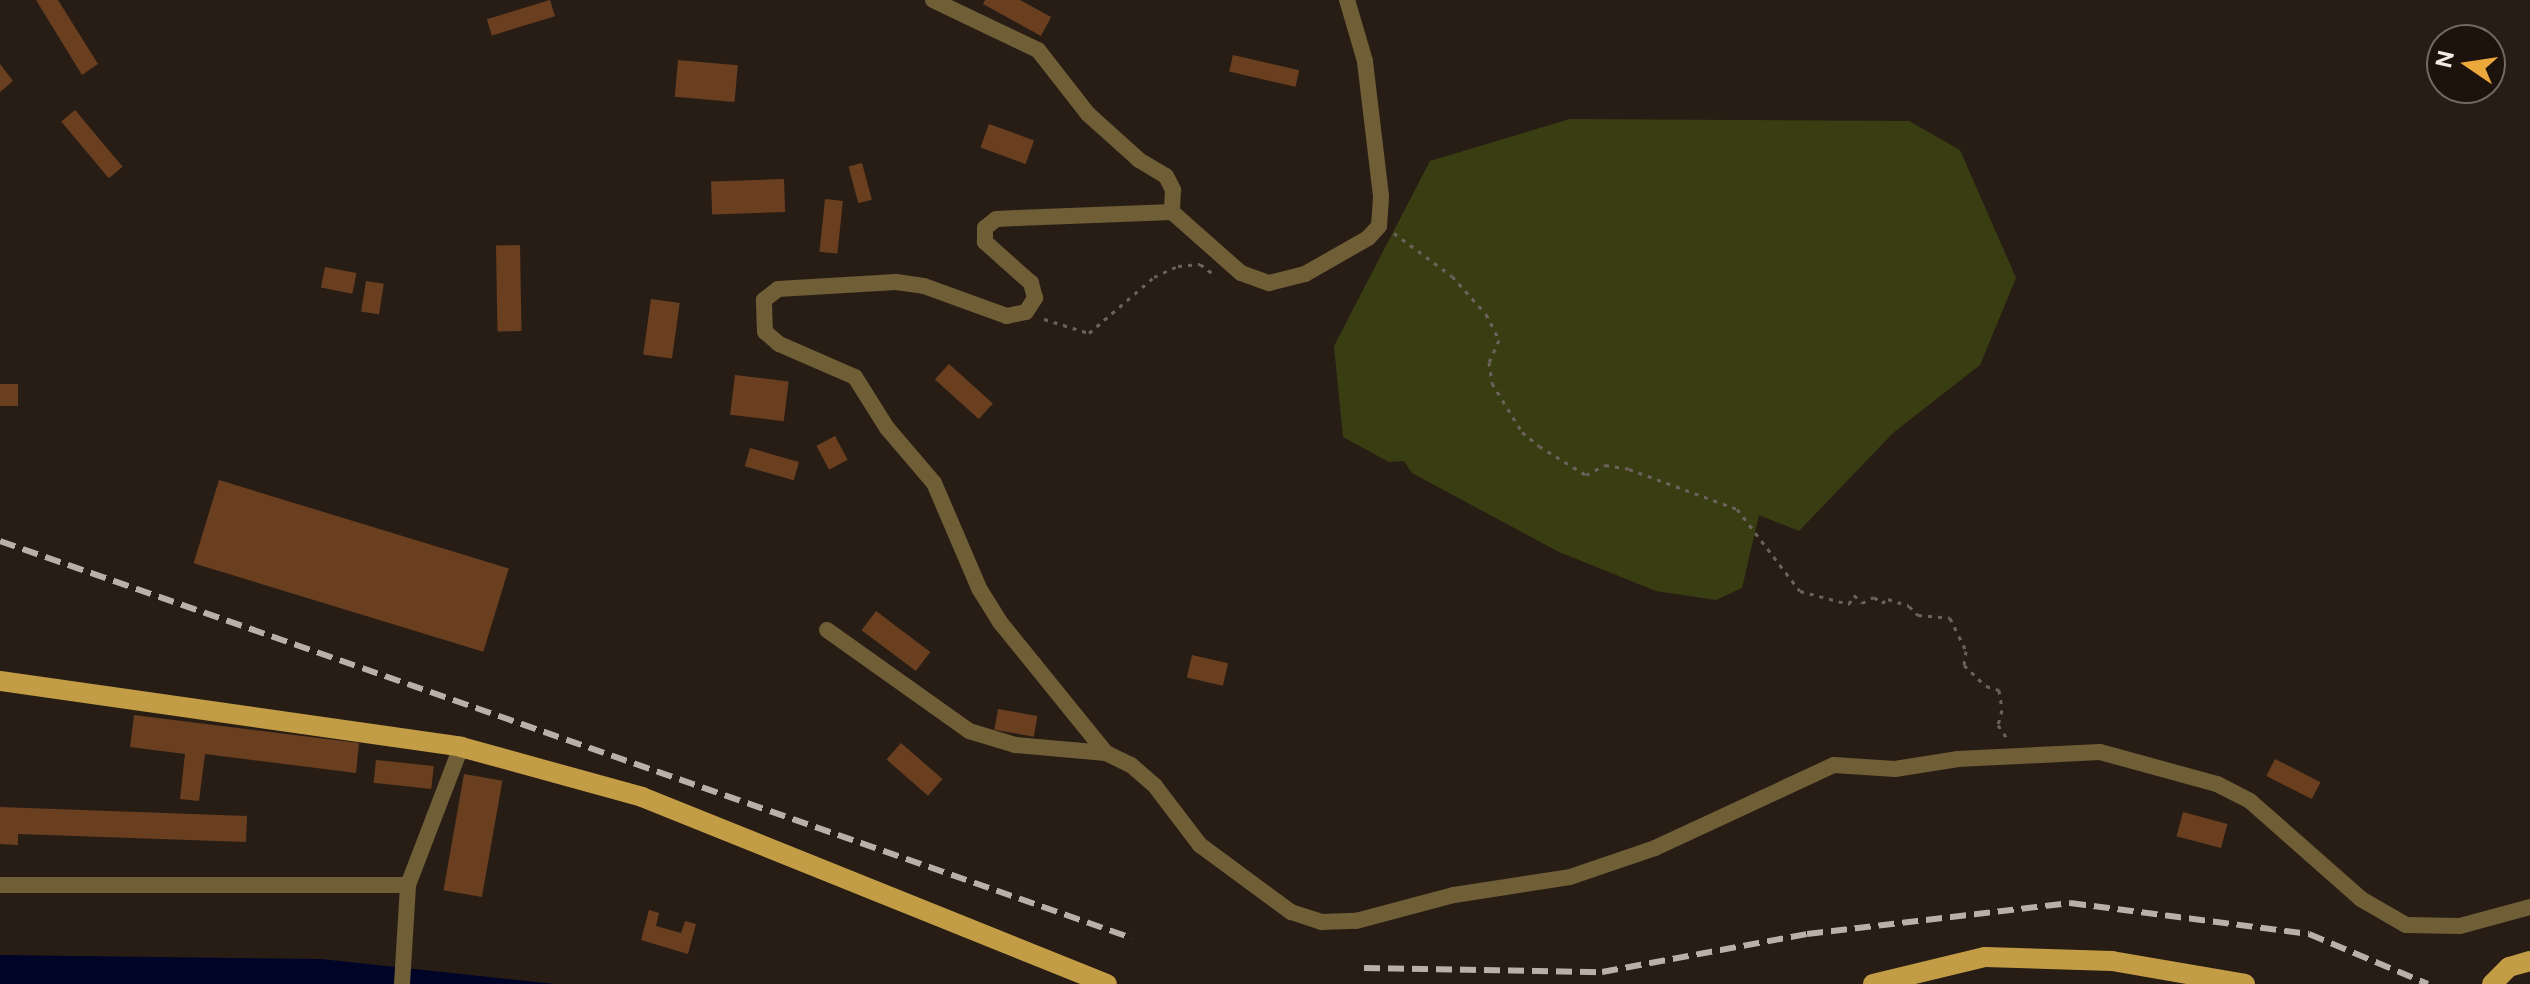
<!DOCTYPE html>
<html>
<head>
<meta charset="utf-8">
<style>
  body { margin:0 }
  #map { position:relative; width:2530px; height:984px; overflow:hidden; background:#281d15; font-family:"Public Sans",sans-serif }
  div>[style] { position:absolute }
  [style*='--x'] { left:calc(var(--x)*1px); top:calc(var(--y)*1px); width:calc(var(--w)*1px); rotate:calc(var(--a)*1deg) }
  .green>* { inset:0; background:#393e12 }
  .water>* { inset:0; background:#000427 }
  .building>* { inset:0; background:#6a3f1f; transform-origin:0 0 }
  .path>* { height:3px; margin-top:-1.5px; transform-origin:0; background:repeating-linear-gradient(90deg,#6c625b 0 4px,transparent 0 10px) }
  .street>* { height:16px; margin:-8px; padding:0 8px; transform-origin:8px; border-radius:8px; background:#705e37 }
  .primary>* { height:20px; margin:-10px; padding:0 10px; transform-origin:10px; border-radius:10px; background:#c39d45 }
  .rail>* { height:6px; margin-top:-3px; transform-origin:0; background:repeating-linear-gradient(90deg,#b9b0aa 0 16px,transparent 0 24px) }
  span { translate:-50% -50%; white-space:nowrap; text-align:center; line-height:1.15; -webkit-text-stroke:6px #1e130c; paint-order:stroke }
  .north { position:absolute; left:2426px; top:24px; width:80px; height:80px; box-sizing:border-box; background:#1e130c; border:2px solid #736963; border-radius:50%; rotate:283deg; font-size:22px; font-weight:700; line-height:32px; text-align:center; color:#f2eae5 }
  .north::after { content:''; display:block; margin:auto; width:28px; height:36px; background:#eda83b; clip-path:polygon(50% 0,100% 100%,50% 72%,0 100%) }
</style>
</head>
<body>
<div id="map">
  <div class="green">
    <i style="clip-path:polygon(1570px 119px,1909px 121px,1960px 150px,2016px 278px,1980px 365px,1893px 433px,1799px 531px,1759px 515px,1742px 588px,1716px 600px,1656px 591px,1559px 552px,1412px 473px,1404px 461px,1389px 462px,1343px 437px,1334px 346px,1430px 161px)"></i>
  </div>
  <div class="water">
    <i style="clip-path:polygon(0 955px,321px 959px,555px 984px,0 984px)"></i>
  </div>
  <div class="building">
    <i style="clip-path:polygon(36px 0,58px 0,98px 64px,82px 75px)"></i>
    <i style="left:550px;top:0;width:17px;height:66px;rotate:73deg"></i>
    <i style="clip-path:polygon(985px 0,1020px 0,1051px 17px,1041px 36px,983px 4px)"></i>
    <i style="left:1233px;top:55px;width:68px;height:17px;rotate:13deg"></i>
    <i style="left:678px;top:60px;width:60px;height:37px;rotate:5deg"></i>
    <i style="clip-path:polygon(0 64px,13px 81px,0 92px)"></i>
    <i style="left:75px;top:110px;width:74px;height:18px;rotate:50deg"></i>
    <i style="left:989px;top:124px;width:48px;height:25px;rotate:20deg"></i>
    <i style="left:862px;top:163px;width:38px;height:14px;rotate:75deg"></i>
    <i style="left:784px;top:179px;width:33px;height:73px;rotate:88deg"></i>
    <i style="left:825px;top:199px;width:18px;height:53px;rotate:6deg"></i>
    <i style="left:520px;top:245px;width:86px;height:24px;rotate:89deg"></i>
    <i style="left:325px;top:267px;width:32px;height:21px;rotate:11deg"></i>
    <i style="left:366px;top:281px;width:18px;height:31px;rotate:9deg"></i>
    <i style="left:651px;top:299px;width:29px;height:56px;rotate:8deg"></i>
    <i style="left:949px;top:364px;width:59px;height:21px;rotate:42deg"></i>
    <i style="left:735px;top:375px;width:54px;height:40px;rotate:7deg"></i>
    <i style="left:0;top:384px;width:18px;height:22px"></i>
    <i style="left:835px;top:436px;width:27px;height:21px;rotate:62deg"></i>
    <i style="left:750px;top:448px;width:51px;height:19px;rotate:16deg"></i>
    <i style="left:219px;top:480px;width:303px;height:87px;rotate:17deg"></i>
    <i style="left:876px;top:611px;width:68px;height:24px;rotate:37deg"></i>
    <i style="left:1192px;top:655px;width:37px;height:23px;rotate:13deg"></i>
    <i style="left:998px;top:709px;width:40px;height:21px;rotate:10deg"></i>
    <i style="clip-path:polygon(134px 715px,359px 743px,356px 773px,205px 754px,199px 801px,180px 799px,185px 754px,130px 747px)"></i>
    <i style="left:901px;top:743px;width:55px;height:22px;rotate:41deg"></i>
    <i style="left:2275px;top:759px;width:51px;height:19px;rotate:27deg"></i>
    <i style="left:376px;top:760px;width:58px;height:23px;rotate:6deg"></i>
    <i style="left:464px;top:774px;width:39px;height:118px;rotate:10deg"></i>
    <i style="clip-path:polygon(0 807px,247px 816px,246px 842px,18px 834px,18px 845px,0 844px)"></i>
    <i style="left:2183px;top:812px;width:46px;height:25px;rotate:15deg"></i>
    <i style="clip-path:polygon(649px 910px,659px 913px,656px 926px,681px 933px,685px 921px,696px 924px,688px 954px,641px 940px)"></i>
  </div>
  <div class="path">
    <i style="--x:1394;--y:233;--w:72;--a:36.6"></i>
    <i style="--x:1452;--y:276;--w:51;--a:48.2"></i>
    <i style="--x:1486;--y:314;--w:29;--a:63"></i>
    <i style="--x:1499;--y:340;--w:24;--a:114"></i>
    <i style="--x:1489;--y:362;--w:21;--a:82"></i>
    <i style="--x:1492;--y:383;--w:57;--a:58.5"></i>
    <i style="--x:1522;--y:432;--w:22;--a:39"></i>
    <i style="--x:1539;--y:446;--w:55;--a:31.7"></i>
    <i style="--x:1586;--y:475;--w:21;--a:-28"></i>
    <i style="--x:1605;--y:465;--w:24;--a:9"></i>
    <i style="--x:1629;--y:469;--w:115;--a:20.3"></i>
    <i style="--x:1737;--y:509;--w:103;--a:52.5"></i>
    <i style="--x:1800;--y:591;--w:51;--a:14.9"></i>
    <i style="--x:1849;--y:604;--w:10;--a:-61"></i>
    <i style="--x:1854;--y:595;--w:11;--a:45"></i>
    <i style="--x:1862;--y:603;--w:13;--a:-27"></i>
    <i style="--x:1874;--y:597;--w:10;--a:37"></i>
    <i style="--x:1882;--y:603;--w:7;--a:-34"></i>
    <i style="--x:1888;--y:599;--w:22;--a:18"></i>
    <i style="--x:1909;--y:606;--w:13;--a:45"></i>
    <i style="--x:1918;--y:615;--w:32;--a:5"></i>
    <i style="--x:1950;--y:618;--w:37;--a:64"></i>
    <i style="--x:1966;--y:651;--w:14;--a:98"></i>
    <i style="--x:1964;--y:665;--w:30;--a:44"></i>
    <i style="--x:1986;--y:686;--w:14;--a:17"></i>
    <i style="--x:1999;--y:690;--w:20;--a:81"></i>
    <i style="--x:2002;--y:710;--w:16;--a:105"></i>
    <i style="--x:1998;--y:725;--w:18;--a:56"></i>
    <i style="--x:1044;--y:319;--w:47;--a:17.3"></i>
    <i style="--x:1089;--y:333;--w:86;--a:-40.7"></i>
    <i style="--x:1154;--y:277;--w:26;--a:-25"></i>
    <i style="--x:1178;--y:266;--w:22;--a:-5"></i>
    <i style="--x:1200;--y:264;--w:15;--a:37"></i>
  </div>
  <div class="street">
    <i style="--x:933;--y:0;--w:116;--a:25.5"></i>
    <i style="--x:1038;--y:50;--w:81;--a:52"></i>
    <i style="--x:1088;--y:114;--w:69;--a:42"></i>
    <i style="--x:1139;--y:160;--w:31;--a:31"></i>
    <i style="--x:1166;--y:176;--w:16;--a:63"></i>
    <i style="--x:1173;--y:190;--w:22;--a:93"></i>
    <i style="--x:827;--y:630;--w:174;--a:35.4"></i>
    <i style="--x:969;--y:731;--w:48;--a:16.9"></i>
    <i style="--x:1015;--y:745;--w:91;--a:5"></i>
    <i style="--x:1106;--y:753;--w:28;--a:26"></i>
    <i style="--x:1131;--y:765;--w:32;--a:41"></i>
    <i style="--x:1155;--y:786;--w:74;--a:52.7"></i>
    <i style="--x:1200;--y:845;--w:113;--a:36.4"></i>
    <i style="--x:1291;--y:912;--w:32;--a:18"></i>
    <i style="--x:1321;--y:922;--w:35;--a:-2"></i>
    <i style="--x:1356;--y:921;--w:101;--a:-14.9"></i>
    <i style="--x:1454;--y:895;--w:117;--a:-8.8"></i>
    <i style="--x:1570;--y:877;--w:90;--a:-18.8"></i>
    <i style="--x:1655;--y:848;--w:197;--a:-24.9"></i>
    <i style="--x:1834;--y:765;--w:61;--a:3.8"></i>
    <i style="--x:1895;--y:769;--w:64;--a:-9"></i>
    <i style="--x:1958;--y:759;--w:142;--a:-2.8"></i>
    <i style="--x:2100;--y:752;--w:121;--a:15.3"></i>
    <i style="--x:2217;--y:784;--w:37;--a:27"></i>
    <i style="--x:2250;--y:801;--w:148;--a:41.4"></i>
    <i style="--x:2361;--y:899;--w:52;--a:30"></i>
    <i style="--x:2406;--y:925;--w:54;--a:1.1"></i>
    <i style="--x:2460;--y:926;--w:73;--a:-15.2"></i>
    <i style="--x:1106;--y:753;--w:169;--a:-129"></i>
    <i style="--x:1000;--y:622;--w:40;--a:-122"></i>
    <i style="--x:979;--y:588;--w:114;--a:-113.2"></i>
    <i style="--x:934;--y:483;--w:72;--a:-130.5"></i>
    <i style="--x:887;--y:428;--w:60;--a:-122.1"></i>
    <i style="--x:855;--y:377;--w:83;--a:-156.5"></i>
    <i style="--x:779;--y:344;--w:18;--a:-139"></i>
    <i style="--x:765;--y:332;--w:32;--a:-92"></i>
    <i style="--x:764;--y:300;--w:18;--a:-38"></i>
    <i style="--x:778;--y:289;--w:118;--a:-3.4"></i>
    <i style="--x:896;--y:282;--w:28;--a:8"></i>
    <i style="--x:924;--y:286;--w:88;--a:19.9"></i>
    <i style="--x:1007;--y:316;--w:19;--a:-12"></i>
    <i style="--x:1026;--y:312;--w:17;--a:-57"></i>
    <i style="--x:1035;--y:298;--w:16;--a:-105"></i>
    <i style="--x:1031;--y:283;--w:62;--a:-138.3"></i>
    <i style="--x:985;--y:242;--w:14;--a:-90"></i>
    <i style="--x:985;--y:228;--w:14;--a:-39"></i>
    <i style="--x:996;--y:219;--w:21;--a:-3"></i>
    <i style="--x:1017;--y:218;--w:155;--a:-2.2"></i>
    <i style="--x:1172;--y:212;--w:92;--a:41.5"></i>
    <i style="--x:1241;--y:273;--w:30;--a:20"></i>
    <i style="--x:1269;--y:283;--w:37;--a:-14"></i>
    <i style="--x:1305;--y:274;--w:73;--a:-29.7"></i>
    <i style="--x:1368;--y:238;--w:16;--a:-47"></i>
    <i style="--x:1379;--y:226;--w:30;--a:-86"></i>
    <i style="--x:1381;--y:196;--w:136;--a:-96.8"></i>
    <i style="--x:1365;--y:61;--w:64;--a:-106.4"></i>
    <i style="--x:0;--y:885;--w:408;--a:0"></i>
    <i style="--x:408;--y:885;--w:148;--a:-69"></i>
    <i style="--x:402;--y:984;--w:99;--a:-86.5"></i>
  </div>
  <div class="primary">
    <i style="--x:0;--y:681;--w:466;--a:8.1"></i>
    <i style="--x:461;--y:747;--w:188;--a:15.4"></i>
    <i style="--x:642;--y:797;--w:501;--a:21.91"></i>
    <i style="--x:1873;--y:984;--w:115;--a:-13.6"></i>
    <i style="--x:1985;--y:957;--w:127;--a:1.8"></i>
    <i style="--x:2112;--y:961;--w:135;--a:9.8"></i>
    <i style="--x:2492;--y:984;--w:24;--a:-45"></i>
    <i style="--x:2509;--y:967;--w:22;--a:-16"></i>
  </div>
  <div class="rail">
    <i style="--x:0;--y:541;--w:1200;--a:19.33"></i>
    <i style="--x:1364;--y:968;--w:238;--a:1"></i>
    <i style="--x:1602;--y:972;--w:208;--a:-10.5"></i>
    <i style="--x:1807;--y:934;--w:265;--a:-6.7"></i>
    <i style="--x:2070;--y:903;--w:241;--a:7.4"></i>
    <i style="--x:2309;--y:934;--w:129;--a:22.8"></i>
  </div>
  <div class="north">N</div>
</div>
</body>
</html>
